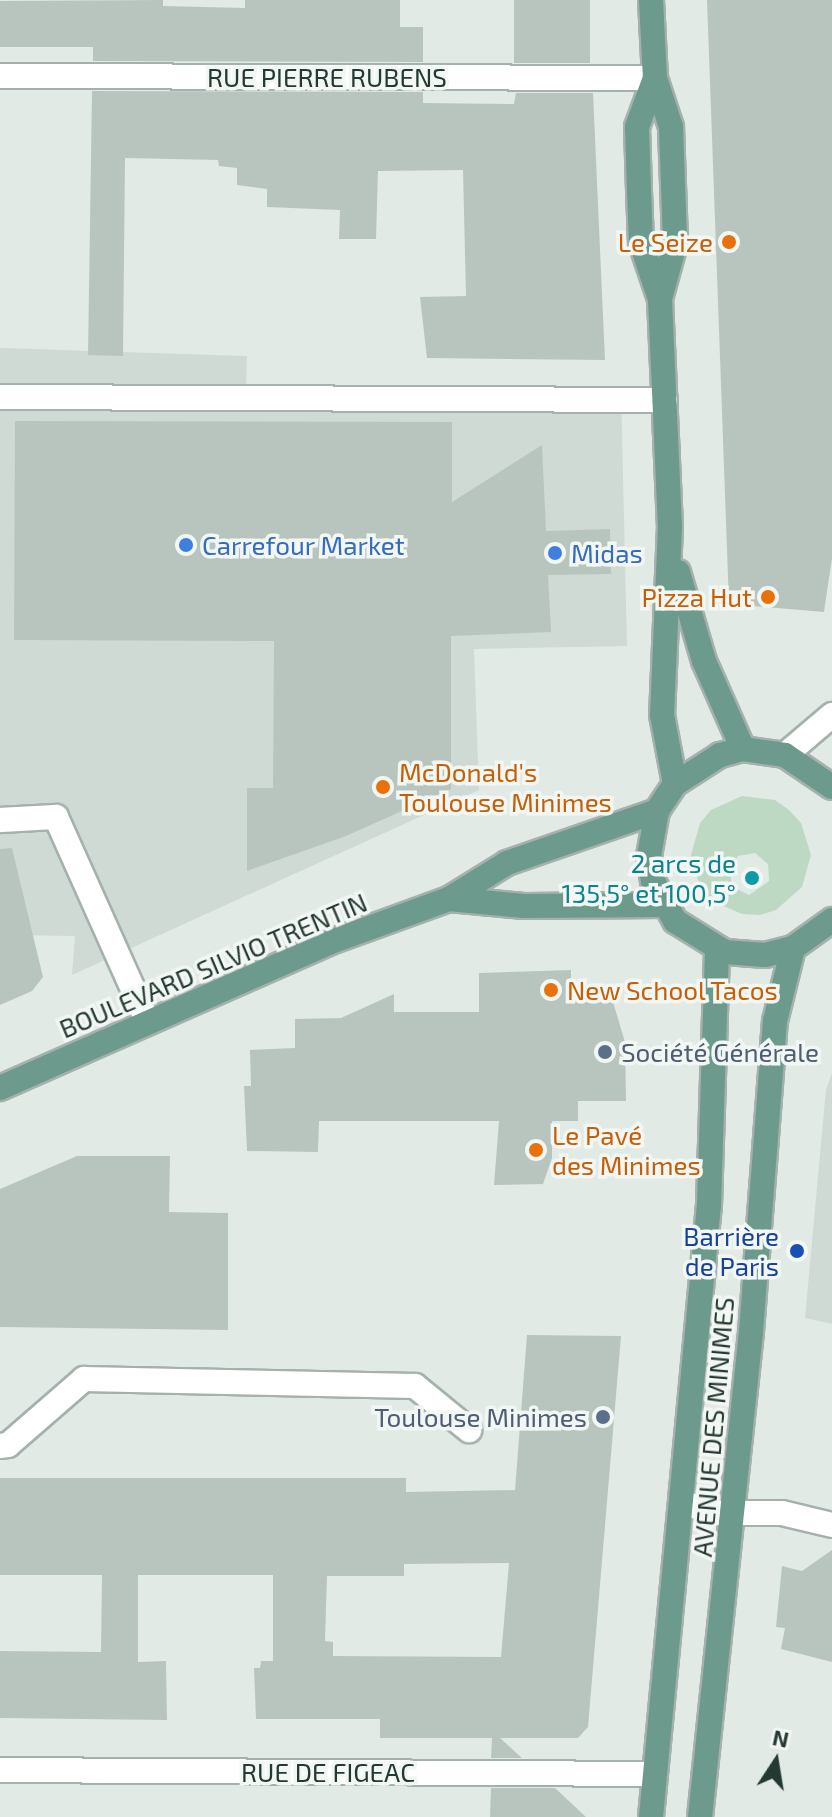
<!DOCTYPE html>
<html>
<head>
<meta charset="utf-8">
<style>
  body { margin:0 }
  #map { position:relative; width:832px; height:1817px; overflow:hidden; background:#e2eae6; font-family:"Exo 2",sans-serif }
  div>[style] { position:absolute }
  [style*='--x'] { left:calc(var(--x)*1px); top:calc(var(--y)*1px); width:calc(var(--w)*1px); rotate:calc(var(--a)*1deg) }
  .built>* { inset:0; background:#d0dad5 }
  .green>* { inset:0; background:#bdd9c4 }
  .building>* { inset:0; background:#b8c5bf; transform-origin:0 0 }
  .roads { filter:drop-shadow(2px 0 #a5b1ad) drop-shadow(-2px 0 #a5b1ad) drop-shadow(0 2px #a5b1ad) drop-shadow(0 -2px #a5b1ad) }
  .lane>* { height:24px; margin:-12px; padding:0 12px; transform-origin:12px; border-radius:12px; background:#fff }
  .street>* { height:24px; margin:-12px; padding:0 12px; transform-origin:12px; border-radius:12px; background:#fff }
  .secondary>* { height:24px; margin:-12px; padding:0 12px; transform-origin:12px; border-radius:12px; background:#fff }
  .primary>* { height:24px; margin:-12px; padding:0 12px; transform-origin:12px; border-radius:12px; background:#6c9a8c }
  .dots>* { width:22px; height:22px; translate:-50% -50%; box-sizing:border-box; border:4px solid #f2f7f4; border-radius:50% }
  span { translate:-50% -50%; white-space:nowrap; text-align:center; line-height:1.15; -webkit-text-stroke:7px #f2f7f4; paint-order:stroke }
  .street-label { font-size:26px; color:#243933 }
  .food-label { font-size:26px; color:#c56008 }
  .right { translate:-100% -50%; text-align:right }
  .left { translate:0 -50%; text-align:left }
  .shop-label { font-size:26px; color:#366cbe }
  .culture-label { font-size:26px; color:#0d838f }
  .service-label { font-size:26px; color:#4e5e75 }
  .transit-label { font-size:26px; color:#164399 }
  .north { position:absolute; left:736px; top:1721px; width:80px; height:80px; -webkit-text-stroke:6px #f2f7f4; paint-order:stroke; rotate:12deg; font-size:22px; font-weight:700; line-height:32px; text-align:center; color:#243933 }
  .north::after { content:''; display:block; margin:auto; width:28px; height:36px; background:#243933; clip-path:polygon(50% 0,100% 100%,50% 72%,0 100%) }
</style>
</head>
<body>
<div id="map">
  <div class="built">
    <i style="clip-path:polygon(0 348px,247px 356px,246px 389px,621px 390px,627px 646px,474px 649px,479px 790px,72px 975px,75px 936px,0 935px)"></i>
    <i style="clip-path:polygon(832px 1073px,832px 1324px,805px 1318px,826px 1089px)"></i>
  </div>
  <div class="green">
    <i style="clip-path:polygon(evenodd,742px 796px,775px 800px,789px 810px,801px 823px,811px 855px,802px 887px,776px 910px,760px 915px,742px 914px,712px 901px,700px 888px,691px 855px,700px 823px,711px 810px,742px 796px,755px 853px,768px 864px,769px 881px,749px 895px,733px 887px,729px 871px,738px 856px,755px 853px)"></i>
  </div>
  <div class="building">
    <i style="clip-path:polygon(163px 0,163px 6px,245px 8px,245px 0,400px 0,400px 27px,423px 27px,423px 62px,93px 61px,93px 47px,0 47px,0 1px)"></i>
    <i style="left:514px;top:0;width:76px;height:63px"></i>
    <i style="clip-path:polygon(707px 0,832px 0,832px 558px,824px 612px,729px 604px)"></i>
    <i style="clip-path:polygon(92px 91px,423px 92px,423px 103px,514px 104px,516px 93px,593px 93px,605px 360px,427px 358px,420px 297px,466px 296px,463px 170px,378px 171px,376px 239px,339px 239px,340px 210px,267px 207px,267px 189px,237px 185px,237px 168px,219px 166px,218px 160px,125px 158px,123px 356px,88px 355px)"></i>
    <i style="clip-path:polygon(15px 421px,452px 422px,452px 502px,542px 445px,546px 531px,610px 529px,611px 574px,548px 575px,551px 632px,451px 636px,451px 789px,346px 836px,247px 871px,247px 788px,273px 788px,274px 641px,14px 640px)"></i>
    <i style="clip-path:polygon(12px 848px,43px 977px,32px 991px,0 1005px,0 849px)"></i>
    <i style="clip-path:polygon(571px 970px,571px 1002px,613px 1002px,625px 1042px,626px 1101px,578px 1101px,578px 1121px,552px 1121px,552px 1158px,543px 1184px,494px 1185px,499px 1121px,319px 1121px,318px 1152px,247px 1151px,244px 1086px,251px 1086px,250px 1050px,295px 1048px,295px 1019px,341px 1018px,394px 994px,394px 1012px,479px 1012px,479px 973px)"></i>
    <i style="clip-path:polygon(77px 1156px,170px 1156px,169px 1212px,228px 1213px,228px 1330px,0 1327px,0 1189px)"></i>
    <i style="clip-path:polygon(evenodd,527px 1335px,621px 1336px,588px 1727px,578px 1738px,500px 1738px,522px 1758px,491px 1758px,492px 1738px,380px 1738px,380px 1719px,256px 1719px,254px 1668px,260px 1668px,261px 1661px,273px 1661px,273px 1575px,138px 1575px,138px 1662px,166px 1661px,167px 1720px,0 1718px,0 1651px,101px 1652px,102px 1575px,0 1575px,0 1478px,406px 1478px,406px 1492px,515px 1490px,527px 1335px,509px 1563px,501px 1657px,333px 1656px,333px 1642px,325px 1641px,327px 1576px,404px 1576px,404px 1564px,509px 1563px)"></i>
    <i style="clip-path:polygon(832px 1550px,832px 1662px,781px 1649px,785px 1628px,776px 1627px,782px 1566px,802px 1571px)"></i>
    <i style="clip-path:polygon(491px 1788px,555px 1788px,586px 1817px,490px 1817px)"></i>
  </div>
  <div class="roads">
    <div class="lane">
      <i style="--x:0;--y:397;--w:665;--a:0.26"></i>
      <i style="--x:0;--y:820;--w:56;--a:-3.1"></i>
      <i style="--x:56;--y:817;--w:222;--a:65.9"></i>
      <i style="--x:0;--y:1446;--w:8;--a:-7"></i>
      <i style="--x:8;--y:1445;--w:101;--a:-41"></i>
      <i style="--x:84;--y:1379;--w:331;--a:1.2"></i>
      <i style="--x:415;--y:1386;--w:70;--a:39.2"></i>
    </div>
    <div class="street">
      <i style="--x:0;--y:76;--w:655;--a:0.17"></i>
      <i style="--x:683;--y:1503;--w:36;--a:16"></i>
      <i style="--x:718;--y:1513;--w:64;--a:0"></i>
      <i style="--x:782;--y:1513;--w:51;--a:13.5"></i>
      <i style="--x:0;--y:1770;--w:655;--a:0.35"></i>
    </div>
    <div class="secondary">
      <i style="--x:785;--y:755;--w:62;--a:-40.4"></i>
    </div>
    <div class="primary">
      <i style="--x:651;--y:0;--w:78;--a:87.1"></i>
      <i style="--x:655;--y:78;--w:52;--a:71.9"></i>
      <i style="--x:671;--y:127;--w:117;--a:88"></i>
      <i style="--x:675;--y:244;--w:57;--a:105.3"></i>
      <i style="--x:655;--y:78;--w:52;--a:110.2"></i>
      <i style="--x:637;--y:127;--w:64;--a:88.2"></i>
      <i style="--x:639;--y:191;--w:52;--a:87.8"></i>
      <i style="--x:641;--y:243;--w:59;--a:71.3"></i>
      <i style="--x:660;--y:299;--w:227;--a:87.5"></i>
      <i style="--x:670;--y:526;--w:189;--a:92.4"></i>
      <i style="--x:662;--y:715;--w:70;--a:79.3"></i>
      <i style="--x:678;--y:572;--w:93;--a:73.7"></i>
      <i style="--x:704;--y:661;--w:96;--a:66.1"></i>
      <i style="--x:832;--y:787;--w:57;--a:-145.8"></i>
      <i style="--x:785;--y:755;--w:42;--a:-171.9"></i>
      <i style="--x:743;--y:749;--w:24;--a:165"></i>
      <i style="--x:720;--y:755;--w:54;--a:147.2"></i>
      <i style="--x:675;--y:784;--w:32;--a:124"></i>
      <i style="--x:657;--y:811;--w:46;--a:100.1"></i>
      <i style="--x:649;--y:856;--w:25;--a:81"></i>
      <i style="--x:653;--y:881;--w:46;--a:61.2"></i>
      <i style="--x:675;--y:921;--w:59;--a:31.8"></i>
      <i style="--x:725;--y:952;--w:40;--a:4.3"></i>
      <i style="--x:765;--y:955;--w:29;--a:-14"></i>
      <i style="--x:793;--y:948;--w:48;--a:-35.7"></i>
      <i style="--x:449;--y:899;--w:75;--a:5.3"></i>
      <i style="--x:524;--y:906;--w:139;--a:-0.4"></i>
      <i style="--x:0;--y:1088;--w:359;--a:-23.8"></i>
      <i style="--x:328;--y:943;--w:129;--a:-20"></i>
      <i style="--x:449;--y:899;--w:68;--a:-31.8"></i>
      <i style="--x:507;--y:863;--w:159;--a:-19.1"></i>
      <i style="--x:651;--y:1817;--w:615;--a:-84.59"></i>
      <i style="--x:709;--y:1205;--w:256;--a:-88.2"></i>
      <i style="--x:700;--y:1817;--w:488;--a:-84"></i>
      <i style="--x:751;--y:1332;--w:312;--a:-85.6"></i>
      <i style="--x:775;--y:1021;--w:75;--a:-76.1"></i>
    </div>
  </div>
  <div class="dots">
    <i style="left:729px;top:242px;background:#e8710a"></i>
    <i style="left:186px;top:545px;background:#3f7fe0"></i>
    <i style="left:555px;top:553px;background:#3f7fe0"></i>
    <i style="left:768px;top:597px;background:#e8710a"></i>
    <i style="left:383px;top:787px;background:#e8710a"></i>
    <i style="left:752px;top:878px;background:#0f9aa8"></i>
    <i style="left:551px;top:990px;background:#e8710a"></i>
    <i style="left:605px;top:1052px;background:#5c6f8a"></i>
    <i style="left:536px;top:1150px;background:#e8710a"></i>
    <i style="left:797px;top:1251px;background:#1a4fb4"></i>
    <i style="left:603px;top:1417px;background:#5c6f8a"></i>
  </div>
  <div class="street-label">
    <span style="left:327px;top:77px">RUE PIERRE RUBENS</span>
    <span style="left:213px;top:965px;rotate:-23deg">BOULEVARD SILVIO TRENTIN</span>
    <span style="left:713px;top:1427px;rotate:-85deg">AVENUE DES MINIMES</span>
    <span style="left:328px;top:1772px">RUE DE FIGEAC</span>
  </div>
  <div class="food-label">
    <span class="right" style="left:713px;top:242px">Le Seize</span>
    <span class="right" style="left:752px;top:597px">Pizza Hut</span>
    <span class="left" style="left:399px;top:787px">McDonald's<br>Toulouse Minimes</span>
    <span class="left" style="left:567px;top:990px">New School Tacos</span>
    <span class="left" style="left:552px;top:1150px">Le Pavé<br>des Minimes</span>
  </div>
  <div class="shop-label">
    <span class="left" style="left:202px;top:545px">Carrefour Market</span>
    <span class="left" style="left:571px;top:553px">Midas</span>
  </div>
  <div class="culture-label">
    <span class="right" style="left:736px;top:878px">2 arcs de<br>135,5° et 100,5°</span>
  </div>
  <div class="service-label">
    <span class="left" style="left:621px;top:1052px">Société Générale</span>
    <span class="right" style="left:587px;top:1417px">Toulouse Minimes</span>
  </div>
  <div class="transit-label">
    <span class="right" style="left:779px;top:1251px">Barrière<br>de Paris</span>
  </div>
  <div class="north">N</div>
</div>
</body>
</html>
